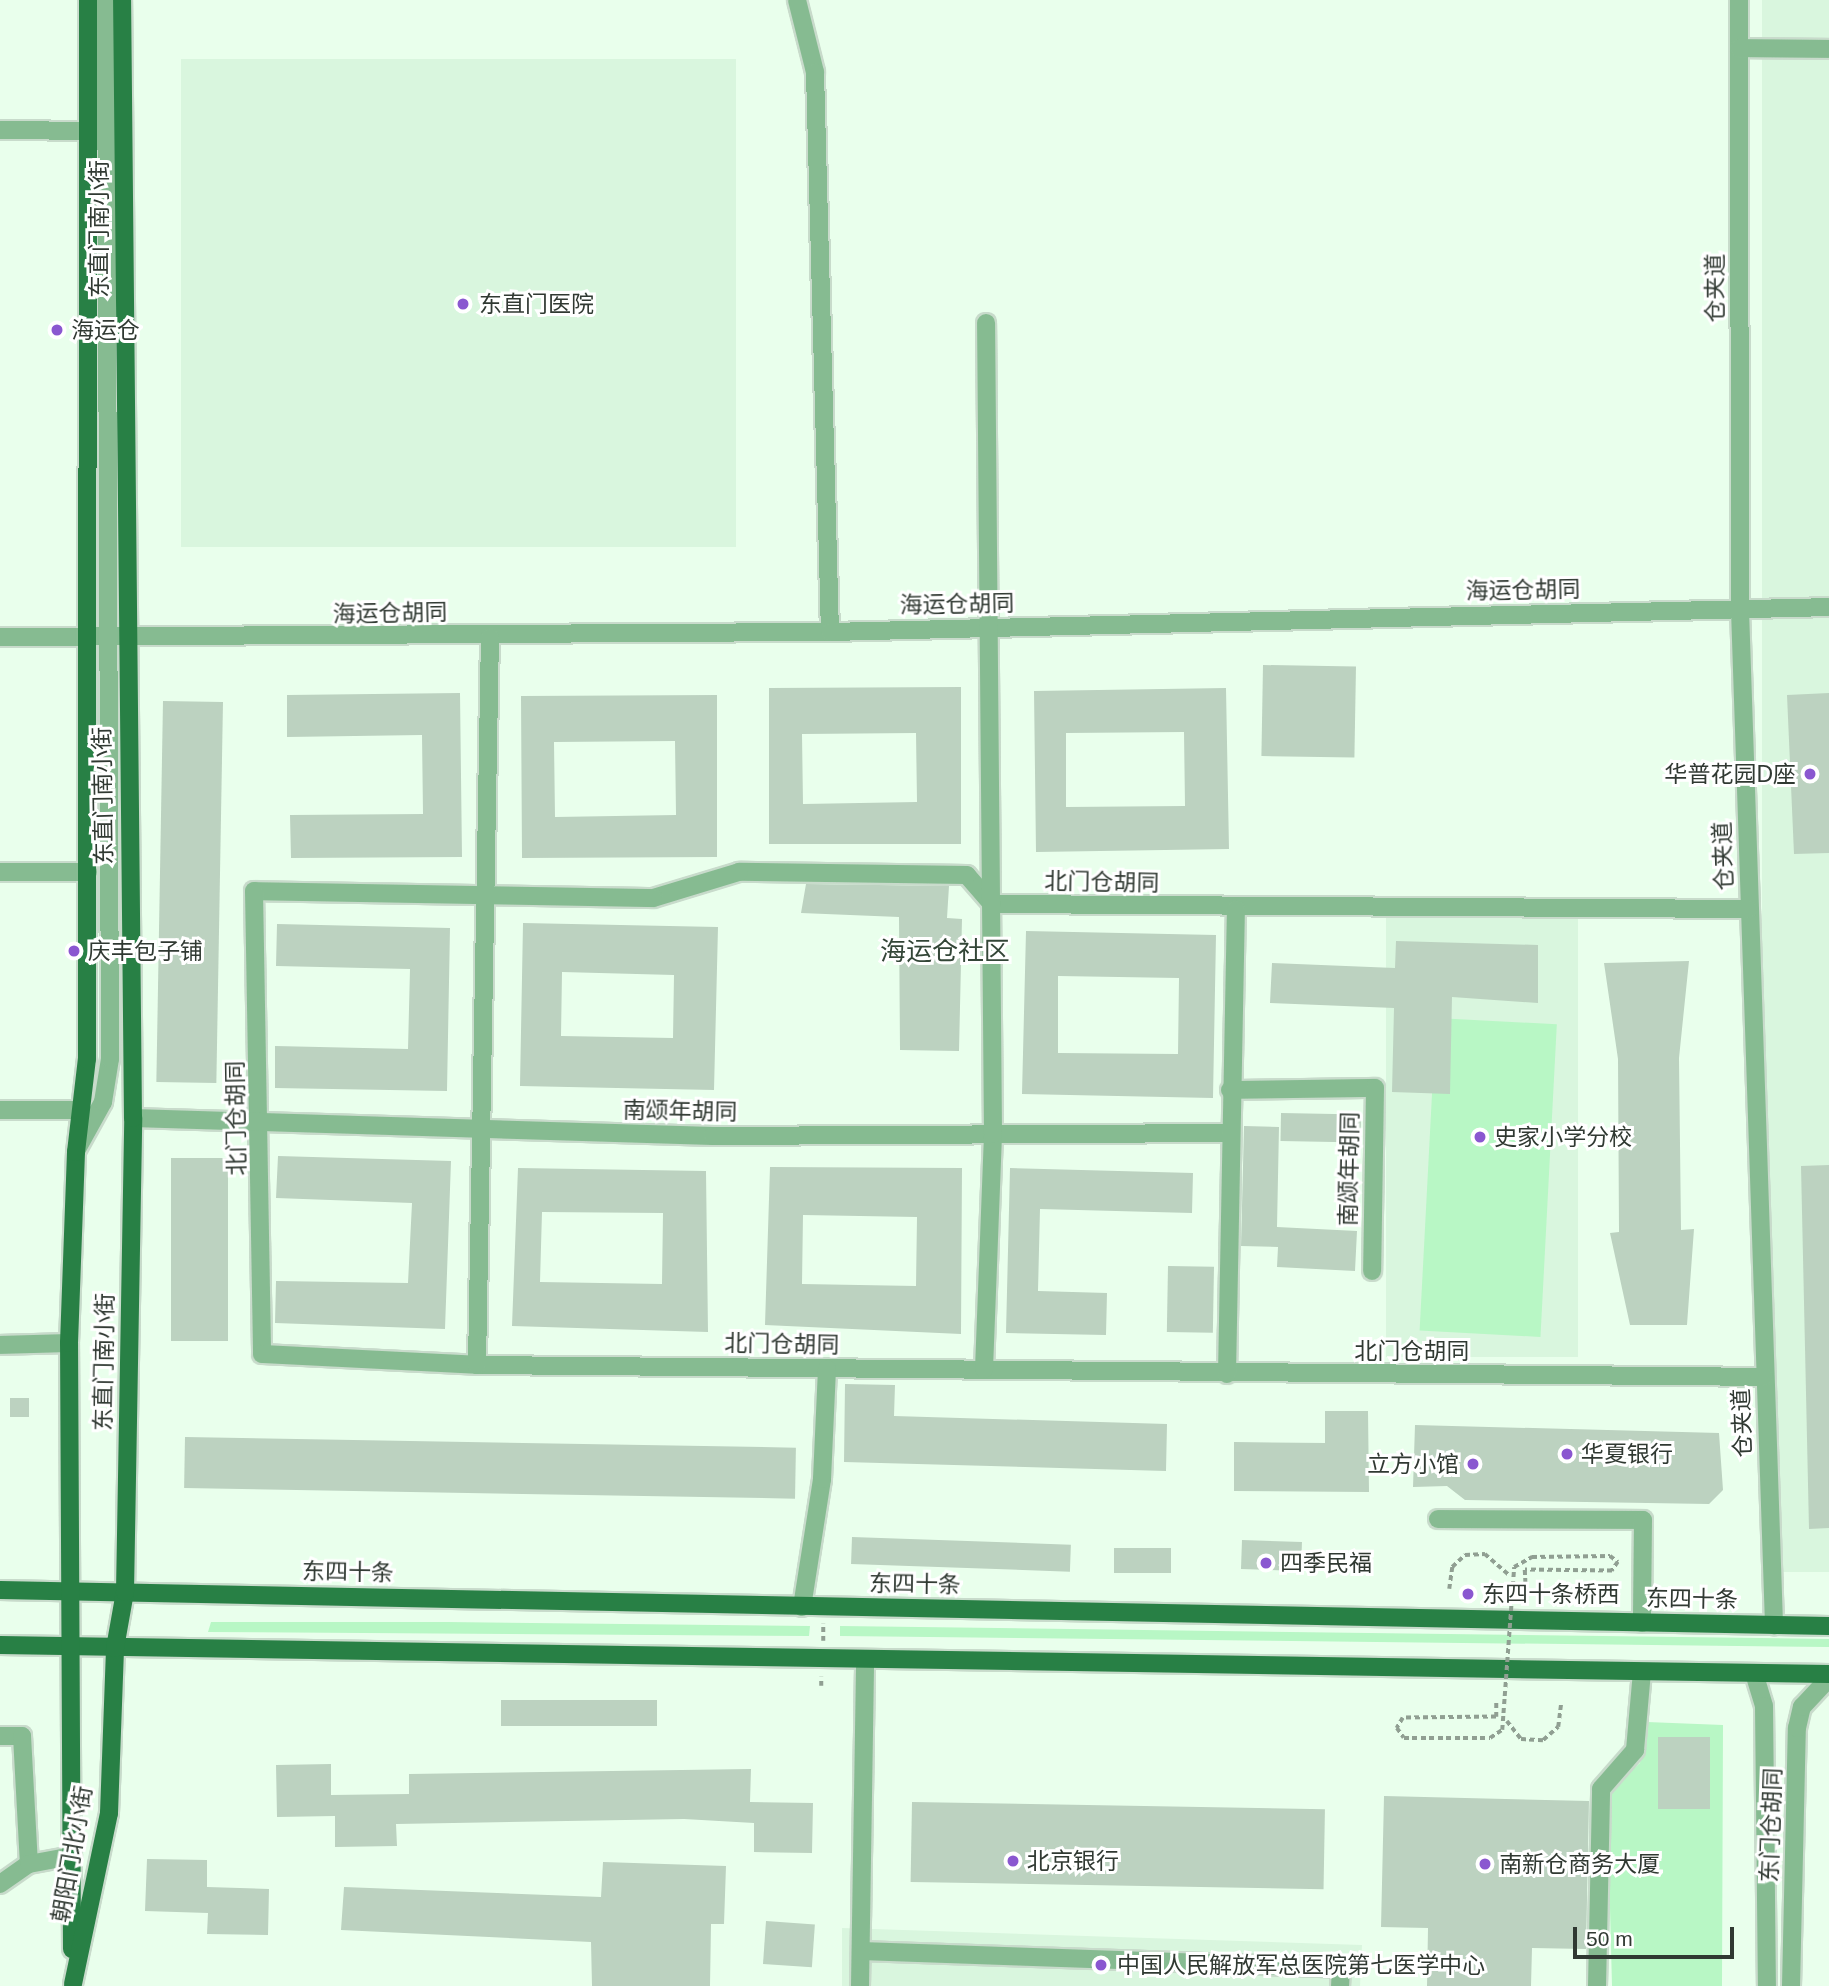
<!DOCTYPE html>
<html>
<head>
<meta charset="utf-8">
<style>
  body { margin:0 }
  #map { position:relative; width:1829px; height:1986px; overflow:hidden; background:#e9ffec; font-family:Helvetica,"Noto Sans SC",sans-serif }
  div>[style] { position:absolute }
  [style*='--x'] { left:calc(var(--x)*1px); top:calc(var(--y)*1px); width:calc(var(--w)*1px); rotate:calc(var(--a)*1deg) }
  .built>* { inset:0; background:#d9f6de; transform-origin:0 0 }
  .green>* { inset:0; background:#b8f7c5; transform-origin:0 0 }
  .building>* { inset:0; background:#bcd2c0; transform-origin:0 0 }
  .path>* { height:3.5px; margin-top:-1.75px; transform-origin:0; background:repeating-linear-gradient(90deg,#909f92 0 5px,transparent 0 8.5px) }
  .roads { filter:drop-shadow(2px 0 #c8dbcb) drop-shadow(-2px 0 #c8dbcb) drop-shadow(0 2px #c8dbcb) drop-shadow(0 -2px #c8dbcb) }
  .minor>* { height:18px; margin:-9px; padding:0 9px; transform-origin:9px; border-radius:9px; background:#86bb91 }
  .major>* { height:18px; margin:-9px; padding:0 9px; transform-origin:9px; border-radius:9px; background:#288045 }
  .path-bridge>* { height:3.5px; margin-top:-1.75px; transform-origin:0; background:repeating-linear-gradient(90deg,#909f92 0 5px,transparent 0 8.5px) }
  .dots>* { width:19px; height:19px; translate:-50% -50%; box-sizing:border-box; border:4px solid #fff; border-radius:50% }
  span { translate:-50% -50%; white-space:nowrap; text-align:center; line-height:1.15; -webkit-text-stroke:6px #fff; paint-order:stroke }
  .street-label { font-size:23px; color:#303932 }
  .poi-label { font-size:23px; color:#303932 }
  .left { translate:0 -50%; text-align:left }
  .right { translate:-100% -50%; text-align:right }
  .quarter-label { font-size:26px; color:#334637 }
  .scale { position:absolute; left:1573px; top:1927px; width:161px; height:32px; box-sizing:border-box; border:4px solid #303932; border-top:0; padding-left:9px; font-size:21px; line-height:24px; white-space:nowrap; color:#303932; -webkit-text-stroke:5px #fff; paint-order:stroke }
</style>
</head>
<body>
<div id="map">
  <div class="built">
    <i style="left:1762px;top:0;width:67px;height:1572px"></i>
    <i style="left:181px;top:59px;width:555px;height:488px"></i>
    <i style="left:1386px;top:916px;width:192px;height:441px"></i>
    <i style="clip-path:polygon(842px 1928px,1362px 1945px,1360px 1986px,842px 1986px)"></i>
  </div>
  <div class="green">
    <i style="left:1436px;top:1018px;width:121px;height:313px;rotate:3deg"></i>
    <i style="clip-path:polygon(211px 1622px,447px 1622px,810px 1626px,809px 1636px,208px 1632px)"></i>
    <i style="clip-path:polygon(840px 1626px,1829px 1639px,1829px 1647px,840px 1636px)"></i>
    <i style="clip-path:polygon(1647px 1722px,1723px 1725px,1722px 1986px,1612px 1986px,1607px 1792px,1640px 1763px)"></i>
  </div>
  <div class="building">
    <i style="left:1263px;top:665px;width:93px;height:91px;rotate:1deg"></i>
    <i style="clip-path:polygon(evenodd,961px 687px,961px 844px,769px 844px,769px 688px,961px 687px,916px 733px,917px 802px,803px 804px,802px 734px,916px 733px)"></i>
    <i style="clip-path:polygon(evenodd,1226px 688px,1229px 849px,1036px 852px,1034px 691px,1226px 688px,1184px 732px,1185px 806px,1066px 807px,1066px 733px,1184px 732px)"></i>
    <i style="clip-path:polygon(460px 693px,462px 857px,291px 858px,290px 815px,423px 814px,422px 735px,287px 737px,287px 695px)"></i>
    <i style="clip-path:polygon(1829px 693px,1829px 853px,1794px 854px,1787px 695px)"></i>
    <i style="clip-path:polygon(evenodd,717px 695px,717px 857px,522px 858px,521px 696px,717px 695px,675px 741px,676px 815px,555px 817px,554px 742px,675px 741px)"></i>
    <i style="left:163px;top:701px;width:60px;height:381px;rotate:1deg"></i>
    <i style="clip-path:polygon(806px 884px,949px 886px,947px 918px,962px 919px,959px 1051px,900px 1050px,899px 917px,801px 913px)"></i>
    <i style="clip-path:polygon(evenodd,523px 923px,718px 927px,714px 1090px,520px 1086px,523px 923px,562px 972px,674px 975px,673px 1038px,561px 1036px,562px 972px)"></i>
    <i style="clip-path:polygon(277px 924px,450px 928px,447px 1091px,275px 1088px,275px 1046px,408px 1049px,410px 969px,276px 966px)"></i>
    <i style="clip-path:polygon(evenodd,1026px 931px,1216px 935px,1213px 1098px,1022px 1094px,1026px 931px,1058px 976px,1179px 978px,1178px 1054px,1058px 1053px,1058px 976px)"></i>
    <i style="clip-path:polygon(1396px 941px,1538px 945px,1538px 1003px,1452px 997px,1450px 1094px,1392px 1092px,1394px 1008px,1270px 1003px,1272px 963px,1395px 968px)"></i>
    <i style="clip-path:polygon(1689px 961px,1679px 1058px,1681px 1230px,1694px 1229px,1687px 1325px,1630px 1325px,1610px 1233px,1619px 1232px,1618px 1059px,1604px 963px)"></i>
    <i style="left:1281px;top:1113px;width:80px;height:28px;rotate:1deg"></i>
    <i style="clip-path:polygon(1244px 1126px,1279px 1127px,1277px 1227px,1357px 1231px,1355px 1271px,1277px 1267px,1278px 1247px,1241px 1246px)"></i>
    <i style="clip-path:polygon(278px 1156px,451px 1161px,445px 1329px,275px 1323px,276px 1281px,408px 1283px,412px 1203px,276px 1198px)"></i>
    <i style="left:171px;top:1158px;width:57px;height:183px"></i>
    <i style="clip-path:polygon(1829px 1165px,1829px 1528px,1809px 1529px,1801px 1166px)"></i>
    <i style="clip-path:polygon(evenodd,770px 1167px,962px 1168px,961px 1334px,765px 1325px,770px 1167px,803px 1215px,917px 1217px,916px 1286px,802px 1284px,803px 1215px)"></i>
    <i style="clip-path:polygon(evenodd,518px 1168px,706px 1171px,708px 1332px,512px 1326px,518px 1168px,542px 1212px,663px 1213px,662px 1284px,540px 1282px,542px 1212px)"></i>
    <i style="clip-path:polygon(1010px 1168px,1193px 1173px,1192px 1213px,1040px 1209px,1038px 1291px,1107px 1293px,1106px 1335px,1006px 1333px)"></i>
    <i style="left:1168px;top:1266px;width:46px;height:66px;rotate:1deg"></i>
    <i style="clip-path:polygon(845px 1384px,895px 1385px,894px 1416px,1167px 1424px,1166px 1471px,844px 1462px)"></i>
    <i style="left:29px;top:1398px;width:19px;height:19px;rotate:90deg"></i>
    <i style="clip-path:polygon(1325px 1411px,1368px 1411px,1369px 1492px,1234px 1491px,1234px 1442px,1325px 1443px)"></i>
    <i style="clip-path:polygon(1415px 1425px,1719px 1433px,1723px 1490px,1709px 1504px,1465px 1500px,1447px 1486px,1413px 1487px)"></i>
    <i style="left:185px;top:1437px;width:611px;height:51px;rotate:1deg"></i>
    <i style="left:852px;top:1537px;width:219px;height:27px;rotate:2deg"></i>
    <i style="left:1242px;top:1540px;width:60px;height:29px;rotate:2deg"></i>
    <i style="left:1114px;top:1548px;width:57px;height:25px"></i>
    <i style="left:501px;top:1700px;width:156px;height:26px"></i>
    <i style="left:1658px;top:1737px;width:52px;height:72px"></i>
    <i style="clip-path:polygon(331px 1764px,331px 1795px,409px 1794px,409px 1774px,751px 1769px,750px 1802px,813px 1803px,812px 1853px,754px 1852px,754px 1823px,684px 1819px,396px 1824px,397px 1846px,335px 1847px,335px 1816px,277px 1817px,276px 1765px)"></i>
    <i style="clip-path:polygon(1384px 1796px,1589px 1801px,1586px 1949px,1532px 1948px,1531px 1986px,1427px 1986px,1428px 1928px,1381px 1927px)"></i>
    <i style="left:912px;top:1802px;width:413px;height:80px;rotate:1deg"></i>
    <i style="clip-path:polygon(147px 1859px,207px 1860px,207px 1887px,269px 1889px,268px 1935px,207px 1934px,208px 1913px,145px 1911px)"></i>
    <i style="clip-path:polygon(603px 1862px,726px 1866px,724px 1924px,711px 1924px,710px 1986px,592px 1986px,591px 1942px,341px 1930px,344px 1887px,601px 1897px)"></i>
    <i style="left:766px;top:1921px;width:49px;height:43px;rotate:4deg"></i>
  </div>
  <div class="path">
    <i style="--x:1525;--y:1570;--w:19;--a:87"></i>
    <i style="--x:1449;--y:1589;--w:22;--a:-82"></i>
    <i style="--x:1452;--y:1567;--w:18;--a:-43"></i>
    <i style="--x:1465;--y:1555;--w:20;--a:-3"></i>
    <i style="--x:1485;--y:1554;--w:32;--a:41"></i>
    <i style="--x:823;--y:1641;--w:17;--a:-90"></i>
    <i style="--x:821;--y:1686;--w:9;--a:-90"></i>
    <i style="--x:1496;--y:1717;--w:16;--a:-90"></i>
    <i style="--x:1507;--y:1721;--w:23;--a:52"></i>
    <i style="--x:1521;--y:1739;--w:22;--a:3"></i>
    <i style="--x:1543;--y:1740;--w:20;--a:-41"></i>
    <i style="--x:1558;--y:1727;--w:24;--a:-83"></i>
  </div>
  <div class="roads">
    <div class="minor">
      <i style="--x:797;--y:0;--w:74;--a:76"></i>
      <i style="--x:815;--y:72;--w:560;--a:88.47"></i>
      <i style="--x:1739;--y:0;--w:610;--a:89.91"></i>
      <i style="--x:1740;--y:610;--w:1016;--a:88.08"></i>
      <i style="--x:1739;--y:48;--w:90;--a:0.6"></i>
      <i style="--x:0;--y:130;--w:89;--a:0.6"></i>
      <i style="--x:0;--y:637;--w:830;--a:-0.35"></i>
      <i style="--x:830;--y:632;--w:999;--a:-1.43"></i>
      <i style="--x:0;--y:872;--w:88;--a:0"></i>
      <i style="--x:1748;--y:909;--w:756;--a:-179.62"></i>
      <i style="--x:992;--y:904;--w:38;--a:-131"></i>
      <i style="--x:967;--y:875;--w:228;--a:-179.2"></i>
      <i style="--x:739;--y:872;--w:90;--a:163.2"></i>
      <i style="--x:653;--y:898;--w:399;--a:-179"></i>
      <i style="--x:254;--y:891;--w:463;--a:89"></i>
      <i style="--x:262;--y:1354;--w:215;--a:2.9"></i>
      <i style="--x:477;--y:1365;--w:1287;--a:0.53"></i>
      <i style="--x:1230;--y:1090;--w:145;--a:-0.8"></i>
      <i style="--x:1375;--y:1088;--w:183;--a:90.9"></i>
      <i style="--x:0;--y:1110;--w:81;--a:0"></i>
      <i style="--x:133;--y:1118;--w:580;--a:1.78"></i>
      <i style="--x:713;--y:1136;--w:515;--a:-0.33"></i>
      <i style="--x:76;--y:1151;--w:56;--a:-61.1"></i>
      <i style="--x:103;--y:1102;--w:44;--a:-80.8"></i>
      <i style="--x:110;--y:1059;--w:1059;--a:-90.22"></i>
      <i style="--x:0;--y:1345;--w:69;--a:-1.7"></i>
      <i style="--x:477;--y:1365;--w:728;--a:-88.98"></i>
      <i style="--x:984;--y:1369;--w:235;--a:-87.8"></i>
      <i style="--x:993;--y:1134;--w:811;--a:-90.49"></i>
      <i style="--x:1227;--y:1374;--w:465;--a:-88.9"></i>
      <i style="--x:1438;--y:1519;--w:205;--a:0.3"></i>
      <i style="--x:1643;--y:1520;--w:103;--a:90.6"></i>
      <i style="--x:802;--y:1607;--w:130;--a:-81.1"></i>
      <i style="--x:822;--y:1479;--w:110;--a:-87.4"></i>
      <i style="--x:1754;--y:1673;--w:34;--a:73"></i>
      <i style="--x:1764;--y:1706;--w:280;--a:89.4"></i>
      <i style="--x:0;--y:1736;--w:22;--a:0"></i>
      <i style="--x:22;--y:1736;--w:128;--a:86.9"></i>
      <i style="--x:0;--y:1884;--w:35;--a:-35"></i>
      <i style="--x:29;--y:1864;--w:44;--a:-10.5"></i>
      <i style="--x:861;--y:1951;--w:480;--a:2"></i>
      <i style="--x:1341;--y:1968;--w:18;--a:93"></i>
      <i style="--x:860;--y:1986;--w:324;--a:-89.1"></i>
      <i style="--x:1597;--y:1986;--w:197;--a:-88.8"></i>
      <i style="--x:1601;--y:1789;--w:52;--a:-48.9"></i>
      <i style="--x:1635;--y:1750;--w:78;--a:-84.9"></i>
      <i style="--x:1791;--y:1986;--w:258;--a:-88.7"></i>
      <i style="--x:1797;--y:1728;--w:22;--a:-77"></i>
      <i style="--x:1802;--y:1707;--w:40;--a:-47"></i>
    </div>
    <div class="major">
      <i style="--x:0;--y:1590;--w:1829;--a:1.13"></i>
      <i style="--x:0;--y:1645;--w:1829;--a:0.91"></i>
      <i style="--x:72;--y:1949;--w:606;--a:-90.28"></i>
      <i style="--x:69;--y:1343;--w:191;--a:-87.9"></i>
      <i style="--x:76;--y:1152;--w:94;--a:-83.3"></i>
      <i style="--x:87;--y:1059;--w:1059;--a:-89.95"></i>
      <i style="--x:73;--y:1984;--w:175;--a:-78.1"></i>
      <i style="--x:109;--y:1813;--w:165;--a:-87.9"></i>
      <i style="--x:115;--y:1648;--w:57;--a:-79.9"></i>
      <i style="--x:125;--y:1592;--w:474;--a:-89"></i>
      <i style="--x:133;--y:1118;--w:1118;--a:-90.56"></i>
    </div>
  </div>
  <div class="path-bridge">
    <i style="--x:1496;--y:1717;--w:93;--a:179.4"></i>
    <i style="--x:1403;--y:1718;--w:12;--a:121"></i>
    <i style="--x:1397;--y:1728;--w:12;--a:55"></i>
    <i style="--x:1404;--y:1738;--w:86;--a:0"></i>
    <i style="--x:1490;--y:1738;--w:14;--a:-34"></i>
    <i style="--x:1502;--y:1730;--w:163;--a:-85.8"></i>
    <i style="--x:1514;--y:1567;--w:21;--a:-29"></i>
    <i style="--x:1532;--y:1557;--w:78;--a:-0.7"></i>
    <i style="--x:1610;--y:1556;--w:10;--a:37"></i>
    <i style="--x:1618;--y:1562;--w:11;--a:124"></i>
    <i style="--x:1612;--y:1571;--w:87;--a:-179.3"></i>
  </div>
  <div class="dots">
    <i style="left:463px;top:304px;background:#8a57d0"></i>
    <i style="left:57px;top:330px;background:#8a57d0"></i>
    <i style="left:1810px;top:774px;background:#8a57d0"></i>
    <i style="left:74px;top:951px;background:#8a57d0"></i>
    <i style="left:1480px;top:1137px;background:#8a57d0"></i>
    <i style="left:1567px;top:1454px;background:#8a57d0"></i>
    <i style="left:1473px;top:1464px;background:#8a57d0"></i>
    <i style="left:1266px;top:1563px;background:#8a57d0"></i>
    <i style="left:1468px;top:1594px;background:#8a57d0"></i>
    <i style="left:1013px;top:1861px;background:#8a57d0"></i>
    <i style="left:1485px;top:1864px;background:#8a57d0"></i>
    <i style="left:1101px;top:1965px;background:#8a57d0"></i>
  </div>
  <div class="street-label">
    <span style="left:99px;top:229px;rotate:-90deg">东直门南小街</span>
    <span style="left:1715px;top:288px;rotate:-90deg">仓夹道</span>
    <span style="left:1523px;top:590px;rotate:-1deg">海运仓胡同</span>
    <span style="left:957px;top:604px;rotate:-1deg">海运仓胡同</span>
    <span style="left:390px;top:613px;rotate:-1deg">海运仓胡同</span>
    <span style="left:103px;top:796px;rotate:-91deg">东直门南小街</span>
    <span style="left:1723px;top:856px;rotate:-92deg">仓夹道</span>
    <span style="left:1102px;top:882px;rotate:1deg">北门仓胡同</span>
    <span style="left:680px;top:1111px;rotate:1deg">南颂年胡同</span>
    <span style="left:236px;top:1118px;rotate:-91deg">北门仓胡同</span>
    <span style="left:1349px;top:1169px;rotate:-89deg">南颂年胡同</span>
    <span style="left:782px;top:1344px;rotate:1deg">北门仓胡同</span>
    <span style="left:1412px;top:1351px">北门仓胡同</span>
    <span style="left:104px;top:1362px;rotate:-89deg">东直门南小街</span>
    <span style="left:1742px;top:1423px;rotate:-92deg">仓夹道</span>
    <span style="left:348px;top:1572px;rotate:1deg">东四十条</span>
    <span style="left:915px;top:1584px;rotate:1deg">东四十条</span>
    <span style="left:1692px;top:1599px;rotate:1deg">东四十条</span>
    <span style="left:1771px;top:1825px;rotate:-88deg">东门仓胡同</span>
    <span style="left:72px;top:1854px;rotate:-80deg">朝阳门北小街</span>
  </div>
  <div class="poi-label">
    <span class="left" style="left:479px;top:304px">东直门医院</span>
    <span class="left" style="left:71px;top:330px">海运仓</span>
    <span class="right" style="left:1796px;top:774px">华普花园D座</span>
    <span class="left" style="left:88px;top:951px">庆丰包子铺</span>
    <span class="left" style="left:1494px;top:1137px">史家小学分校</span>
    <span class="left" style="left:1581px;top:1454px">华夏银行</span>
    <span class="right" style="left:1459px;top:1464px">立方小馆</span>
    <span class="left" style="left:1280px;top:1563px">四季民福</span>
    <span class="left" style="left:1482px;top:1594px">东四十条桥西</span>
    <span class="left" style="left:1027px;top:1861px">北京银行</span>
    <span class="left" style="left:1499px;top:1864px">南新仓商务大厦</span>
    <span class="left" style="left:1117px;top:1965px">中国人民解放军总医院第七医学中心</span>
  </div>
  <div class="quarter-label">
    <span style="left:945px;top:952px">海运仓社区</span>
  </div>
  <div class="scale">50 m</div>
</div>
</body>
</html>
